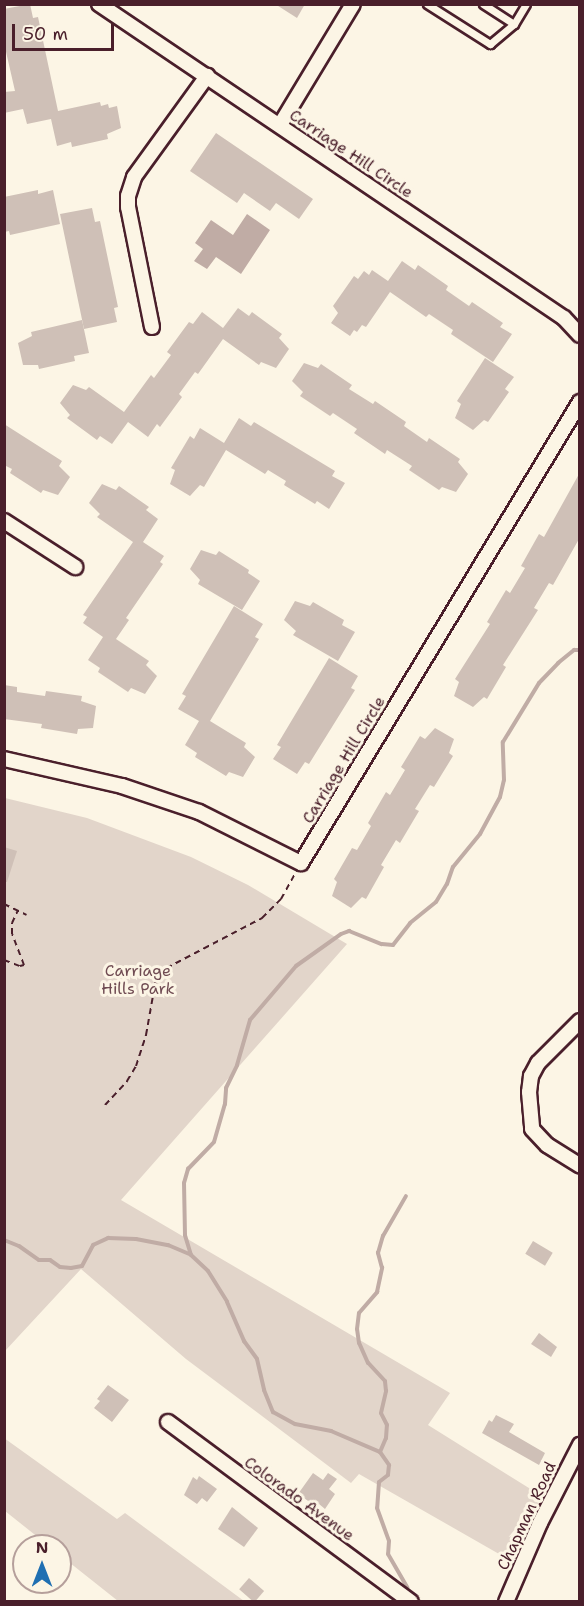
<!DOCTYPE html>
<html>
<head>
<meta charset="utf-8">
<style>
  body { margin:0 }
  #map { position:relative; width:584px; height:1606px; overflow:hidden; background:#fcf5e5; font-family:"Shantell Sans",sans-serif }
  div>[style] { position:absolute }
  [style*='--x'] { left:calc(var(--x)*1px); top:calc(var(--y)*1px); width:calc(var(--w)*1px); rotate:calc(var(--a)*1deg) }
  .green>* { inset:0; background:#e2d5ca }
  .water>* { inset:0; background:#c0aca5 }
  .stream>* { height:4px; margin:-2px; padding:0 2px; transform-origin:2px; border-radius:2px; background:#c0aca5 }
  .building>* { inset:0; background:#cfc0b7; transform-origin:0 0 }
  .path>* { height:2px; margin-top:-1px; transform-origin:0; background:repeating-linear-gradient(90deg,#4a1f2b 0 6px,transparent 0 10.5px) }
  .roads { filter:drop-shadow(2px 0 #4a1f2b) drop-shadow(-2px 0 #4a1f2b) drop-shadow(0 2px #4a1f2b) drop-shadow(0 -2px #4a1f2b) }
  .service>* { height:7px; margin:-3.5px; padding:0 3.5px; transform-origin:3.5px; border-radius:3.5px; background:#fcf5e5 }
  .minor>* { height:14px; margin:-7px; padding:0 7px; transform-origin:7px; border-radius:7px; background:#fcf5e5 }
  span { translate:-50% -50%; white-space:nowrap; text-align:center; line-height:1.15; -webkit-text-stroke:6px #fcf5e5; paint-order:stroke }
  .street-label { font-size:16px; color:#4a1f2b }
  .park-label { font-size:16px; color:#704c53 }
  .frame { position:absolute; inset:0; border:6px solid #4a1f2b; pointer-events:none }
  .north { position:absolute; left:12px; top:1534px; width:60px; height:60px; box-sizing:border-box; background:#fcf5e5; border:2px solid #b59f9b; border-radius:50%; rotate:0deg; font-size:16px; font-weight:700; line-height:24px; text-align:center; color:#4a1f2b }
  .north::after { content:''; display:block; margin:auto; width:21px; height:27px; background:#1f6fb2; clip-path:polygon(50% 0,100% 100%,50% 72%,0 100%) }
  .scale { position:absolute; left:12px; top:24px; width:102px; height:27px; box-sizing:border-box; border:3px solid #4a1f2b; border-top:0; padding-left:8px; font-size:18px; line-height:21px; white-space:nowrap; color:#4a1f2b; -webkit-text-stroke:4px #fcf5e5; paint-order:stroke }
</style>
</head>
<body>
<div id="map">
  <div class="green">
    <i style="clip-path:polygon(5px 798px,87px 818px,191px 857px,248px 885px,347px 944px,121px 1200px,450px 1393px,428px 1425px,545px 1498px,515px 1563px,359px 1474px,351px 1483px,186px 1359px,81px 1269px,5px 1351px)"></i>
    <i style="clip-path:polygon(4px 1438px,117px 1519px,125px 1513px,244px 1601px,118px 1601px,60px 1555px,60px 1546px,49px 1546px,5px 1511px)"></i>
  </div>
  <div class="water">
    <i style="clip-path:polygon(247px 214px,270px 230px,241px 274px,216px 257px,207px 269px,194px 261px,203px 249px,195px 243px,211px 220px,233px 235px)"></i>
  </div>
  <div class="stream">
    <i style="--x:4;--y:1240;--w:16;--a:22"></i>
    <i style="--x:19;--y:1246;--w:24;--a:35"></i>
    <i style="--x:39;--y:1260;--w:11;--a:0"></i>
    <i style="--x:50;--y:1260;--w:12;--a:35"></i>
    <i style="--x:60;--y:1267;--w:11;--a:5"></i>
    <i style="--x:71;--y:1268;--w:11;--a:-10"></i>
    <i style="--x:82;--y:1266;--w:24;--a:-62"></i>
    <i style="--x:93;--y:1245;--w:17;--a:-25"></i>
    <i style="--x:108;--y:1238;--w:28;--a:2"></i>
    <i style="--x:136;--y:1239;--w:33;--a:11"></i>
    <i style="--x:168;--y:1245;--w:25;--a:23"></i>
    <i style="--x:191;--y:1255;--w:23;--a:43"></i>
    <i style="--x:208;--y:1271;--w:36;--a:58"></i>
    <i style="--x:227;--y:1302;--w:43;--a:66.4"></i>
    <i style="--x:244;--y:1341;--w:22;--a:54"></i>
    <i style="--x:257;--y:1359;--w:32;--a:77"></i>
    <i style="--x:264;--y:1390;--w:24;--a:68"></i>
    <i style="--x:273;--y:1412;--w:25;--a:29"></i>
    <i style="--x:295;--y:1424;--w:37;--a:11"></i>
    <i style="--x:331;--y:1431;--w:53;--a:23.2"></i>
    <i style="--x:380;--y:1452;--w:16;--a:55"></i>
    <i style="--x:389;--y:1465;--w:10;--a:96"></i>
    <i style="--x:388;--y:1475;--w:11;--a:142"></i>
    <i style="--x:379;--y:1482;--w:26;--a:94"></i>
    <i style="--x:377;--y:1508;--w:35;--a:70"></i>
    <i style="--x:389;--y:1541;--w:13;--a:94"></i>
    <i style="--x:388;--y:1554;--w:39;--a:60"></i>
    <i style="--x:191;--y:1255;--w:21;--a:-107"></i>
    <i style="--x:185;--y:1235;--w:52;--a:-91.1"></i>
    <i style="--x:184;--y:1183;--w:15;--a:-74"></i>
    <i style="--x:188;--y:1169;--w:37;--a:-46"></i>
    <i style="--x:214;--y:1142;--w:40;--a:-74"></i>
    <i style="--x:225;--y:1104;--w:16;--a:-86"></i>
    <i style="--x:226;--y:1088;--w:25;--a:-64"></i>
    <i style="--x:237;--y:1065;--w:47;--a:-73.9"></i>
    <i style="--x:250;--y:1020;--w:71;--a:-49.6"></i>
    <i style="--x:296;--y:966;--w:55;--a:-35.4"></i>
    <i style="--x:341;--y:934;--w:9;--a:-21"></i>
    <i style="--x:349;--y:931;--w:35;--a:22"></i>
    <i style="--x:382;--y:944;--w:11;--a:5"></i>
    <i style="--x:393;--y:945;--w:28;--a:-52"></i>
    <i style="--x:410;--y:923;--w:33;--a:-39"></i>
    <i style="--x:436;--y:902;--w:21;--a:-59"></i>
    <i style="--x:447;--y:884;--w:18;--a:-71"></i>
    <i style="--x:453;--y:867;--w:43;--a:-50.7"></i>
    <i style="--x:480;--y:834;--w:42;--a:-61.6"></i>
    <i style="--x:500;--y:797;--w:17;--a:-77"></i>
    <i style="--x:504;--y:780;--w:38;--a:-92"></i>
    <i style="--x:503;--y:742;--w:69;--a:-58.6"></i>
    <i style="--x:539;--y:683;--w:28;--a:-46"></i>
    <i style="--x:558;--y:663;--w:21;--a:-39"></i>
    <i style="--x:574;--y:650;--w:6;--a:0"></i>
    <i style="--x:380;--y:1452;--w:15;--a:-67"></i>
    <i style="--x:386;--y:1438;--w:13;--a:-86"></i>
    <i style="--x:387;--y:1425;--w:13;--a:-117"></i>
    <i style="--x:381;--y:1413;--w:23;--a:-77"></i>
    <i style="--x:386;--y:1391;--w:10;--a:-96"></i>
    <i style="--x:385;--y:1381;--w:25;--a:-133"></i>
    <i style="--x:368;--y:1363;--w:22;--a:-114"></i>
    <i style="--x:359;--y:1343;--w:14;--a:-98"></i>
    <i style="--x:357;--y:1329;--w:16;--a:-83"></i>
    <i style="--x:359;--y:1313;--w:28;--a:-49"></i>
    <i style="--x:377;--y:1292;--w:25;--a:-78"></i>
    <i style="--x:382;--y:1268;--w:16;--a:-105"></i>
    <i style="--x:378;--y:1253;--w:18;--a:-74"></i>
    <i style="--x:383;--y:1236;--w:46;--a:-60.1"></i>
  </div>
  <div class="building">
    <i style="clip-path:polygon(30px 4px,33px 18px,38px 17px,58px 111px,100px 102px,101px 106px,108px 104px,109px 108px,117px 106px,121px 128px,107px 134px,108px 139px,72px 147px,71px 142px,57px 146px,51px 119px,27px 124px,23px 109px,4px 113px,4px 92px,15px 91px,4px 43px,4px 9px)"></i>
    <i style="clip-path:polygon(275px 4px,305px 4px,297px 18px)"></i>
    <i style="clip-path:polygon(216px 133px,313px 199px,299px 219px,276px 203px,270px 211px,244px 193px,237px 203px,190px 171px)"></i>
    <i style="clip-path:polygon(38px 190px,38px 194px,53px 190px,60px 224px,10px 235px,9px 231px,4px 232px,4px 197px)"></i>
    <i style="clip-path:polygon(92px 208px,95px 222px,100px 221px,118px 307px,114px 308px,117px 322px,84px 329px,60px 214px)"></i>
    <i style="clip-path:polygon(402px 261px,415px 270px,418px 265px,448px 286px,446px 290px,469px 306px,472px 302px,503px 323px,500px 327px,512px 334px,493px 362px,451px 334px,453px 330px,429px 314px,426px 317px,390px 292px,366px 327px,362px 325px,357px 332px,354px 330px,350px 336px,331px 323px,338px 313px,333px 306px,354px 276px,358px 279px,364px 271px,369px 275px,372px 270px,388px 281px)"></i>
    <i style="clip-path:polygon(238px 308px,249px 316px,252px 312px,282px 334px,279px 338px,289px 349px,276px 368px,261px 362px,259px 365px,223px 339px,198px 374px,195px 372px,179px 394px,182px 397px,160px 427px,157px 424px,148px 437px,128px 422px,112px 444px,100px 436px,97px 440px,67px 418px,70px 415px,60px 403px,73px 385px,86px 390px,89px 387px,124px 412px,151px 375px,154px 378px,171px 355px,167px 352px,189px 322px,193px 324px,202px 312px,223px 328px)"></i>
    <i style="clip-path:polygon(82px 320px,89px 353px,74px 356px,75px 361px,39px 369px,38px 365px,23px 365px,18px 343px,32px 336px,31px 332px)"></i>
    <i style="clip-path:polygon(485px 358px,514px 377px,505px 389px,509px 392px,488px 422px,484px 420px,473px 430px,455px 418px,461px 404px,457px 401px)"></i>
    <i style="clip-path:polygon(304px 363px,318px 368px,321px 364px,352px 385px,349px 389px,373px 404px,375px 401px,406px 422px,404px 426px,427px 442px,429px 438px,460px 459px,458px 462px,468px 474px,456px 492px,442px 487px,439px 490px,409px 470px,412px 466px,387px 450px,385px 454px,354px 433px,357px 429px,333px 413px,330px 416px,300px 396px,303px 392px,292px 381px)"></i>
    <i style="clip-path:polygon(239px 418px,251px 426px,254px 422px,335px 471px,332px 476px,345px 483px,329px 509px,317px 501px,315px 504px,284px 485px,286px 481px,268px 470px,265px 474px,226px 450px,204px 487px,200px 485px,190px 496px,170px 484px,175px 470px,171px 468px,190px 436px,194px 439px,200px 428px,224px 443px)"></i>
    <i style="clip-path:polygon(4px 424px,62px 461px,59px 466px,70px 477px,58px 495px,43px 490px,41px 493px,10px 473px,12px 469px,4px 465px)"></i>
    <i style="clip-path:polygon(579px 474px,579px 539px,553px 585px,549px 583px,534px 608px,538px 610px,503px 665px,506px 667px,487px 699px,484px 697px,473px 707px,454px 696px,459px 682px,455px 679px,490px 624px,487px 622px,506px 590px,510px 593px,525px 568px,521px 566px,539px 534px,544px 537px)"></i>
    <i style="clip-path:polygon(102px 484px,116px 490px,119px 486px,149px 507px,146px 510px,158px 519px,143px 542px,164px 556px,160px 562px,163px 564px,126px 618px,129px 620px,116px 639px,149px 661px,146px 665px,157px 676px,145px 694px,131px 688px,128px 692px,98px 672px,100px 668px,88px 660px,103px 637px,83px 623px,87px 617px,83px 615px,133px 542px,97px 517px,100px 514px,89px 503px)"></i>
    <i style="clip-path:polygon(201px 550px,216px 555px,219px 551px,249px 570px,248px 573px,260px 581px,242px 610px,198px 584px,200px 580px,190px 569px)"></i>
    <i style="clip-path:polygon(295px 601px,310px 606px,313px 602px,344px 620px,342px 625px,355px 632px,338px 661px,293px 635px,296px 631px,284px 620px)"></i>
    <i style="clip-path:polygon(234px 606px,263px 624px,255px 637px,259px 639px,210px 721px,246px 743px,244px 747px,255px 757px,243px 777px,229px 772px,226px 776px,195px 757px,197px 753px,185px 745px,199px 721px,178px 709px,186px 696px,182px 694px)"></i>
    <i style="clip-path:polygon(329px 658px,358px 676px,351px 688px,355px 690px,309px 764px,305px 762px,297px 774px,273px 759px,281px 747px,277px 745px)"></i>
    <i style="clip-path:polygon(4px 685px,17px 687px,17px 692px,45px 696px,46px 691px,82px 696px,81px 701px,96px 706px,93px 728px,78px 729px,77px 734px,41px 728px,42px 724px,4px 719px)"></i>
    <i style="clip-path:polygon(435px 728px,454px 739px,449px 753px,453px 756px,434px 787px,430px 785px,415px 809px,419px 811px,400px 843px,396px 840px,381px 865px,384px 867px,366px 899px,362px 897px,351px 908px,332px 896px,337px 882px,334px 879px,352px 848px,357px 850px,371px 826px,368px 823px,386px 792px,390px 795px,405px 770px,401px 767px,420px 736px,425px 739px)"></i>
    <i style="clip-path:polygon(4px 847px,17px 851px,7px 882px,4px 882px)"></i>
    <i style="left:533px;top:1241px;width:23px;height:15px;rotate:31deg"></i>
    <i style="clip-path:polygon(539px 1333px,557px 1347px,551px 1357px,531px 1344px)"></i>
    <i style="clip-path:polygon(108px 1385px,129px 1400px,112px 1422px,94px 1408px,100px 1401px,97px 1399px)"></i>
    <i style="clip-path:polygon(496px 1415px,514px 1424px,509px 1432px,545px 1453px,539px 1465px,482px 1433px,489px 1420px,492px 1422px)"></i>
    <i style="clip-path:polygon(313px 1473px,323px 1480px,328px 1473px,337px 1479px,329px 1489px,335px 1494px,325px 1509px,319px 1504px,317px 1507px,298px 1494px)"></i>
    <i style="clip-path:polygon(199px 1476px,217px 1489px,207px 1502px,202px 1498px,197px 1504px,184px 1495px,193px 1477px,197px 1480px)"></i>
    <i style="clip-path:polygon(232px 1507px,258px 1528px,244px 1547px,218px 1529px)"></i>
    <i style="left:249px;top:1578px;width:20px;height:15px;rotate:41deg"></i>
  </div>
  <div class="path">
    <i style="--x:4;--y:904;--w:25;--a:26"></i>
    <i style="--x:4;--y:960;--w:17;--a:21"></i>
    <i style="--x:20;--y:966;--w:4;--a:-14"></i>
    <i style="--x:24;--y:965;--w:33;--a:-111"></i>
    <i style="--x:12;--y:934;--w:11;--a:-90"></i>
    <i style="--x:12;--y:923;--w:14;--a:-65"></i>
    <i style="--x:105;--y:1105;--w:33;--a:-47"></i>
    <i style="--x:127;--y:1081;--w:17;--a:-59"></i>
    <i style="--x:136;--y:1066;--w:33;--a:-72"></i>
    <i style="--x:146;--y:1035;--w:63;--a:-79.9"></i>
    <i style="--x:157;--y:973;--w:119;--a:-27.6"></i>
    <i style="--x:262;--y:918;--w:27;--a:-45"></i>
    <i style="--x:281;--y:899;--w:29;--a:-61"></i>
  </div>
  <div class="roads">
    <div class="service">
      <i style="--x:427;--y:4;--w:75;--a:32.4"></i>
      <i style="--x:490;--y:44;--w:31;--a:-40"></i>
      <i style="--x:514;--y:24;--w:23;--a:-59"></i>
      <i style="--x:483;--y:4;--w:37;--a:33"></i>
    </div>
    <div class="minor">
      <i style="--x:99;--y:4;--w:561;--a:34.03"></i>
      <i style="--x:564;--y:318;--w:23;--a:47"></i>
      <i style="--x:280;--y:125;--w:141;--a:-58.9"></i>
      <i style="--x:152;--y:327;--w:122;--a:-101.3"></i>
      <i style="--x:128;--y:207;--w:11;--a:-90"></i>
      <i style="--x:128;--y:196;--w:20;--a:-72"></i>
      <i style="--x:134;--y:177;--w:125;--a:-54.1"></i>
      <i style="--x:4;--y:521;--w:85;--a:32.9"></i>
      <i style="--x:4;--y:759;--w:121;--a:12.9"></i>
      <i style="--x:122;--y:786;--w:81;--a:18.7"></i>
      <i style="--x:199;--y:812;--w:114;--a:26.6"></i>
      <i style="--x:301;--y:863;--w:539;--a:-58.82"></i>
      <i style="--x:580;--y:1021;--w:59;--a:135"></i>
      <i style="--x:538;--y:1063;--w:15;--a:118"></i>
      <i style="--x:531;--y:1076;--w:16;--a:97"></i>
      <i style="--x:529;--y:1092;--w:37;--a:85"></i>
      <i style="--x:532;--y:1129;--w:22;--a:47"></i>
      <i style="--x:547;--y:1145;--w:39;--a:32"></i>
      <i style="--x:168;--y:1422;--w:302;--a:36.5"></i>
      <i style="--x:506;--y:1602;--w:86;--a:-66.7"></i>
      <i style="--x:540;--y:1523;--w:88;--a:-62.9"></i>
    </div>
  </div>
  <div class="street-label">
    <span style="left:351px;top:154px;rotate:34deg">Carriage Hill Circle</span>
    <span style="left:344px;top:760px;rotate:-59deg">Carriage Hill Circle</span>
    <span style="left:299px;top:1499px;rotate:36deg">Colorado Avenue</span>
    <span style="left:527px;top:1516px;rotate:-65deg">Chapman Road</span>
  </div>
  <div class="park-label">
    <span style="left:138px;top:980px">Carriage<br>Hills Park</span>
  </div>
  <div class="frame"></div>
  <div class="north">N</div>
  <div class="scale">50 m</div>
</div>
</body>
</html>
